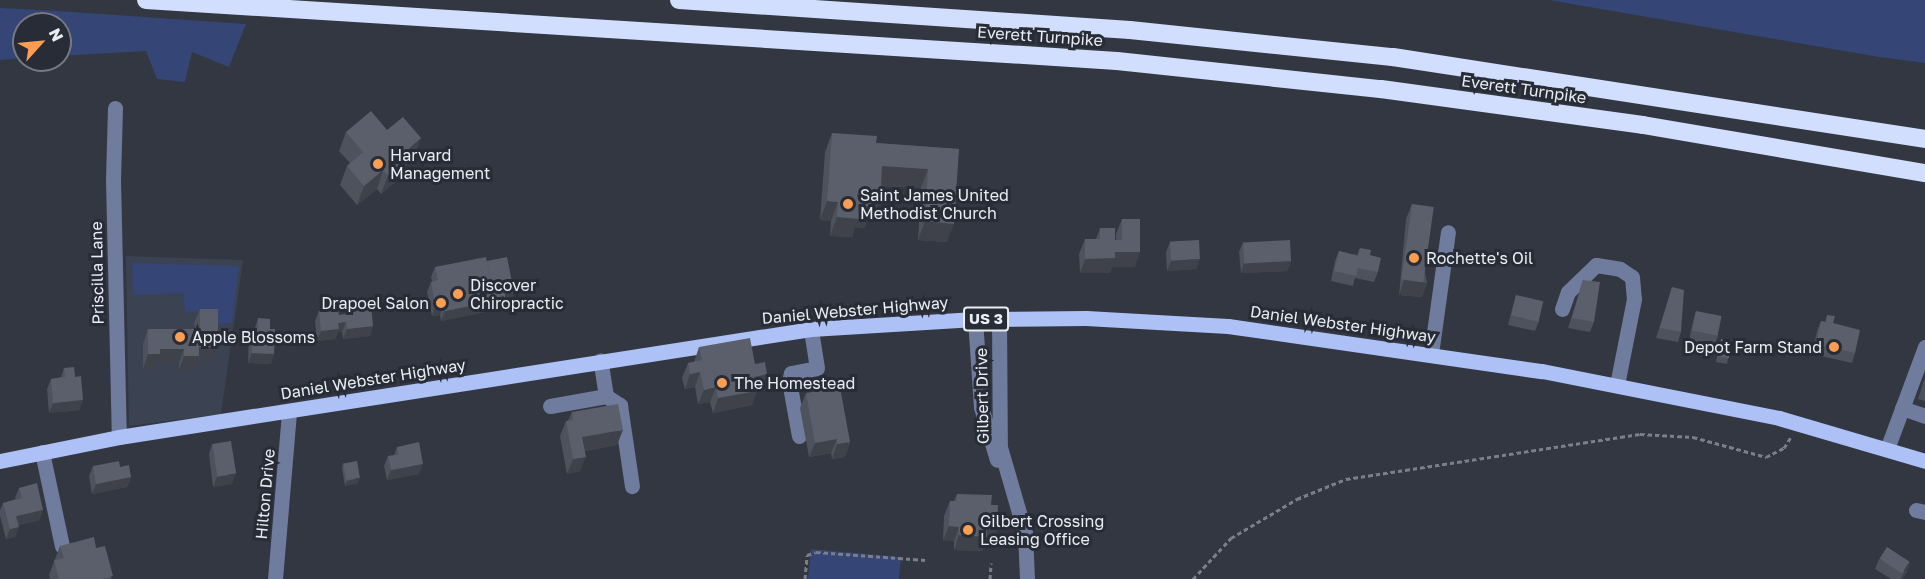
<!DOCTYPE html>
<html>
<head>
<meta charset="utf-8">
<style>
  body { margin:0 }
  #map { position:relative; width:1925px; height:579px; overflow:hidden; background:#323741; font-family:"Golos Text",sans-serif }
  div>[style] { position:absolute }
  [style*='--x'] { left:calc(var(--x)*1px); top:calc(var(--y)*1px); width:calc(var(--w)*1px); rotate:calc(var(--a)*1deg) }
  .built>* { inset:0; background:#3b4251 }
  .green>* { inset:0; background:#354575 }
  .path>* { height:3px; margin-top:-1.5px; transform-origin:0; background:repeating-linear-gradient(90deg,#7b7f88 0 4.5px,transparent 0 7.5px) }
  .minor>* { height:15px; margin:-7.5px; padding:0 7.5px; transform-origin:7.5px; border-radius:7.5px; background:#707c9d }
  .major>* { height:15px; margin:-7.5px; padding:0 7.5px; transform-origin:7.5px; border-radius:7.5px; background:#adc1f7 }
  .highway>* { height:18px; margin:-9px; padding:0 9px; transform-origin:9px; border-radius:9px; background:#d1defe }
  .wall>* { inset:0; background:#4d525c }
  .shaded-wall>* { inset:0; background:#3f424b }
  .building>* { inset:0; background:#5a5f6b; transform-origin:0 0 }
  .dots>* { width:16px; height:16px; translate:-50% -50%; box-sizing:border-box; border:3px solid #282c37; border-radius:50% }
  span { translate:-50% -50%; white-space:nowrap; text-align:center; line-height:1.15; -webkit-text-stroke:6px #282c37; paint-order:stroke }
  .shield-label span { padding:2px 4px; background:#282c37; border:2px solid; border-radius:4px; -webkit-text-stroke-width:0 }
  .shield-label { font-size:15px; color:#eaedf4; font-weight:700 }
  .street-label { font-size:16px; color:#eaedf4 }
  .poi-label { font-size:16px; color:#eaedf4 }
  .left { translate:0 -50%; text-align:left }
  .right { translate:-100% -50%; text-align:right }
  .north { position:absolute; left:12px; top:12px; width:60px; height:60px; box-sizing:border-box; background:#282c37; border:2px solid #767983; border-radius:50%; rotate:63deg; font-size:16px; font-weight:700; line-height:24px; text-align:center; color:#eaedf4 }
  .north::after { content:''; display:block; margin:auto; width:21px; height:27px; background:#fb9e51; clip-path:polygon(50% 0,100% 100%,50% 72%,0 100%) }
</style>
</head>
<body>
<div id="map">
  <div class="built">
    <i style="clip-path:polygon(126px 256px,243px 260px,221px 414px,129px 426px)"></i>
  </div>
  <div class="green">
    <i style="clip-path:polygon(1549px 0,1925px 0,1925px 63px,1879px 57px)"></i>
    <i style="clip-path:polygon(0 8px,58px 11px,246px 24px,229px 67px,192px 52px,185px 82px,157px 79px,146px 51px,60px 56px,60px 24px,24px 24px,24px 58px,0 60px)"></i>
    <i style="clip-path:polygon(132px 263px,239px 266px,232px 323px,215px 324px,214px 311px,185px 312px,183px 293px,133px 295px)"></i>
    <i style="clip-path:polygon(811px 549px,901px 557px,899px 579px,808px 579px)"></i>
  </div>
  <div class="path">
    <i style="--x:805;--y:579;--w:24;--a:-85"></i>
    <i style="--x:807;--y:555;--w:9;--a:-18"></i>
    <i style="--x:816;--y:552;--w:110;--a:4.2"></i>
    <i style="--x:990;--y:579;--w:16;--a:-86"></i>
    <i style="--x:1193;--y:579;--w:56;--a:-47.2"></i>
    <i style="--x:1231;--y:538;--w:77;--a:-30.6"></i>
    <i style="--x:1297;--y:499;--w:53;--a:-22.2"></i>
    <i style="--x:1346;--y:479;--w:297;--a:-8.7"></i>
    <i style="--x:1640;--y:434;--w:53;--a:3.2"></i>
    <i style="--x:1693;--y:437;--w:76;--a:15.3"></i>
    <i style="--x:1766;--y:457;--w:20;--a:-27"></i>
    <i style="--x:1784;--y:448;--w:13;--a:-58"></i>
  </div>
  <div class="minor">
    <i style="--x:115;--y:108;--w:71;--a:91.6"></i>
    <i style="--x:113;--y:179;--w:258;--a:88.7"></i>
    <i style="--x:1562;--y:309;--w:18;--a:-71"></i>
    <i style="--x:1568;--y:292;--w:39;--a:-44"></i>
    <i style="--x:1596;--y:265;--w:24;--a:9"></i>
    <i style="--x:1620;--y:269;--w:14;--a:34"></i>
    <i style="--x:1632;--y:277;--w:22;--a:85"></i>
    <i style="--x:1634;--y:299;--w:88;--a:101.2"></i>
    <i style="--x:999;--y:318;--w:129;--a:89.6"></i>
    <i style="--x:1000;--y:447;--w:90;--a:73.8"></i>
    <i style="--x:1025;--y:533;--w:46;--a:87.5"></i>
    <i style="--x:975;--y:319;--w:88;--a:86.1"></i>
    <i style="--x:981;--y:407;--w:55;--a:73.2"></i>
    <i style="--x:1431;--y:354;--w:123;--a:-82.1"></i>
    <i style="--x:606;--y:396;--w:17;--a:33"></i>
    <i style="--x:620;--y:405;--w:82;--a:81.6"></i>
    <i style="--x:550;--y:406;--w:57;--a:-10.1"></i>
    <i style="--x:606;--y:396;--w:36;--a:-99"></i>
    <i style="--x:1902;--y:408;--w:24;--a:19"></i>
    <i style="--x:799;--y:436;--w:56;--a:-100.3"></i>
    <i style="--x:789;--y:381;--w:8;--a:-76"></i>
    <i style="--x:791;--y:373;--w:26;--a:-11"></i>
    <i style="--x:817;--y:368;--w:39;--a:-99"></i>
    <i style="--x:1887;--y:449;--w:109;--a:-69.6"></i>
    <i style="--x:42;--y:452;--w:96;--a:78"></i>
    <i style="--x:1916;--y:510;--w:9;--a:13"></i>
    <i style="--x:275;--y:579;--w:168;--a:-85.2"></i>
  </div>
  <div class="major">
    <i style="--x:0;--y:461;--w:121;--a:-11.4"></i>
    <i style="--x:119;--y:437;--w:700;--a:-8.87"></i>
    <i style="--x:811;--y:329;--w:164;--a:-3.5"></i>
    <i style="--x:975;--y:319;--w:111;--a:-0.5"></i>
    <i style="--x:1086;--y:318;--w:142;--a:3.2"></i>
    <i style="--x:1228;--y:326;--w:317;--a:8.2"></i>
    <i style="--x:1542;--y:371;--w:242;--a:11.2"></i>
    <i style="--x:1779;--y:418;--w:152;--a:16.4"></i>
  </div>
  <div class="highway">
    <i style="--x:146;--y:0;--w:973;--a:3.59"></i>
    <i style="--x:1117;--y:61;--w:265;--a:6.1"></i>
    <i style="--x:1381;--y:89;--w:264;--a:7.8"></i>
    <i style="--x:1643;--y:125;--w:286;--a:9.7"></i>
    <i style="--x:679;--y:0;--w:452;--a:3.8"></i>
    <i style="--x:1130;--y:30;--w:264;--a:5.9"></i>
    <i style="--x:1393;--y:57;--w:538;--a:8.76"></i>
  </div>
  <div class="wall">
    <i style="clip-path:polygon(387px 130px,415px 157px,406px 165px,401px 177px,381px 194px,377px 189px,357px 205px,340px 185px,347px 166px,350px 163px,339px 151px,346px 132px)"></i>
    <i style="clip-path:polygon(832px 133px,876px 143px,959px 149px,947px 242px,918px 240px,921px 188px,881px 186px,873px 221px,867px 221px,864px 228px,855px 227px,852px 237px,830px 236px,831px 221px,820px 220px,825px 152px)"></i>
    <i style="clip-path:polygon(1412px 204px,1427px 283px,1422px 297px,1399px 295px,1406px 219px)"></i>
    <i style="clip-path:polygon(1122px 219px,1135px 267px,1112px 267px,1110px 273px,1080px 273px,1079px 254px,1085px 239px,1096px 239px,1100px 228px,1115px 240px,1116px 240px,1116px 234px)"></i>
    <i style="clip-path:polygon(1170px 242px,1197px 269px,1167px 271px,1166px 252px)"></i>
    <i style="clip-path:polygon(1243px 242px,1291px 261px,1287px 271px,1241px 273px,1239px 252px)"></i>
    <i style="clip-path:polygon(1360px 248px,1370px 255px,1378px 272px,1374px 282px,1355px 278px,1353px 286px,1331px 281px,1335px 261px,1339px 251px,1357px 255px)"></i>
    <i style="clip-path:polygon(487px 261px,512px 298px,506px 299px,506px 303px,504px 308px,441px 321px,440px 315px,432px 316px,427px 292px,431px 282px,432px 281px,431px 277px,435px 267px)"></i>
    <i style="clip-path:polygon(1583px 280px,1594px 322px,1590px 332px,1568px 328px)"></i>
    <i style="clip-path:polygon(1672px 287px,1681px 332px,1678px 342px,1656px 338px)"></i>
    <i style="clip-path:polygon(1516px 295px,1539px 321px,1535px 331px,1508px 325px,1513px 305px)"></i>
    <i style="clip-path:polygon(348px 307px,373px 326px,370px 336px,343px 339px,342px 332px,338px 332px,335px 339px,317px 341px,315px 321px,319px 311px,339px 315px,345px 314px)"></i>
    <i style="clip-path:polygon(200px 309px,213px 362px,197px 362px,194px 370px,179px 370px,179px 363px,157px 363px,155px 369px,143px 369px,143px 344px,148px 329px,195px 329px,194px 323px)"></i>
    <i style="clip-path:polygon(1696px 311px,1718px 336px,1714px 346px,1689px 341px,1693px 321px)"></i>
    <i style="clip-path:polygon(1827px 315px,1855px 353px,1852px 363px,1812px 354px,1817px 331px,1821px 321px,1825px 322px)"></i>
    <i style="clip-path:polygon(258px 318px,270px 329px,271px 364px,248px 363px,249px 338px,253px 328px,255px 328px)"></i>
    <i style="clip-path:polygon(1721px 339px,1728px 358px,1727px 364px,1716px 362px,1719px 344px)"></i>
    <i style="clip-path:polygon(699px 347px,767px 374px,762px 389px,757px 390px,752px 405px,713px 413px,710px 402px,698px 404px,695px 387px,685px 389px,682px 378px,688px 363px,694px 362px)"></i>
    <i style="clip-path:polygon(64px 368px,80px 410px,49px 413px,47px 389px,51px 379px,61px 377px)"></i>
    <i style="clip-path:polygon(1925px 377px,1925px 401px,1918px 399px)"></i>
    <i style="clip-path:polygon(806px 393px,850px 442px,845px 457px,832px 459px,831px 453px,809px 457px,800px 408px)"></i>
    <i style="clip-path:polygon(572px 412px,617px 445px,585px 451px,580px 471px,567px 474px,560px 436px,566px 421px,568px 421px)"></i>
    <i style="clip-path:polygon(212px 444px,232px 484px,213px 487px,209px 454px)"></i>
    <i style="clip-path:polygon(397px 447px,419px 474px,387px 480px,384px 466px,388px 456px,394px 455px)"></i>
    <i style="clip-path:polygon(343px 463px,358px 483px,345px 486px,342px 468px)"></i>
    <i style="clip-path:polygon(93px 466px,120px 467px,131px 477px,127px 487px,92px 494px,89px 476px)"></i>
    <i style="clip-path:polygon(19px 488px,40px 520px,18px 525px,15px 537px,6px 539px,0 516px,0 510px,3px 503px,16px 499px,15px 498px)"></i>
    <i style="clip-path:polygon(957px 494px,991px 505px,997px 530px,992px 545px,984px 545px,982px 551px,954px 550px,954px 541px,943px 541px,944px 516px,950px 501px,954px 501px)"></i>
    <i style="clip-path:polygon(60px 546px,96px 548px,112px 579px,50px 579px,49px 575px)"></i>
    <i style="clip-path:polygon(1879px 559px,1907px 572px,1902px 579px,1891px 579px,1875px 569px)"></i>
  </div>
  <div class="shaded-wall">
    <i style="clip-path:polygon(421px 138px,415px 157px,406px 165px,401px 177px,381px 194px,388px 175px,404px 153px)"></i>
    <i style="clip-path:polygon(882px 166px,928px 169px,921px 188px,875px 185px)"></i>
    <i style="clip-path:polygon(383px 170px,377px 189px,357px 205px,364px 186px)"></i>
    <i style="clip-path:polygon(827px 201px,838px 202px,831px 221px,820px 220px)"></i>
    <i style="clip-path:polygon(871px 202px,880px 203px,873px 221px,867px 221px,864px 228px,855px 227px,852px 237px,830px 236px,837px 217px,859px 208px)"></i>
    <i style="clip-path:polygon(925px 221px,954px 224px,947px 242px,918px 240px)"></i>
    <i style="clip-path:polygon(1115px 252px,1140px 252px,1135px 267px,1112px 267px,1110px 273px,1080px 273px,1085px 259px)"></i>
    <i style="clip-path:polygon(1200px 259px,1197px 269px,1167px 271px,1171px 261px)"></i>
    <i style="clip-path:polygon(1291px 261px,1287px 271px,1241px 273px,1244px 263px)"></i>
    <i style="clip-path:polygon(1404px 280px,1427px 283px,1422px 297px,1399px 295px)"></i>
    <i style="clip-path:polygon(514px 292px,512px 298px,503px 299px,505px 294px)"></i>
    <i style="clip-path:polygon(495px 301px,491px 311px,441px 321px,445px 311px)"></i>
    <i style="clip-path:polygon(506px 303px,504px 308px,491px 311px,493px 306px)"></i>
    <i style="clip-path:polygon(444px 305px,440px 315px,432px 316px,435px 306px)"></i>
    <i style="clip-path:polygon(346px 322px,342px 332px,338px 332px,335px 339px,317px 341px,321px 331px,338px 323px)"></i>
    <i style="clip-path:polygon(373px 326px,370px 336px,343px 339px,347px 329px)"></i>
    <i style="clip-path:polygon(199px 347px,218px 347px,213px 362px,197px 362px,194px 370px,179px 370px,184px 356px)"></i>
    <i style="clip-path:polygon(160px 349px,184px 349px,179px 363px,157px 363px,155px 369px,143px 369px,148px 354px)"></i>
    <i style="clip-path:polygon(252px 353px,274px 354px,271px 364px,248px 363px)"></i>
    <i style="clip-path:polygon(700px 372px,695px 387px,685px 389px,690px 374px)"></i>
    <i style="clip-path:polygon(767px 374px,762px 389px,749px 391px,754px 377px)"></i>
    <i style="clip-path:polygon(716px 387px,710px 402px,698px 404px,704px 390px)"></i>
    <i style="clip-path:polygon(757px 391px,752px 405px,713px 413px,718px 398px)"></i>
    <i style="clip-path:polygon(83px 400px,80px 410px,49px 413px,53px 403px)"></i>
    <i style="clip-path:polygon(623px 430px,617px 445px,577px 452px,582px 437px)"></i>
    <i style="clip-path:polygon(837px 439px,831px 453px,809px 457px,815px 443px)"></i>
    <i style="clip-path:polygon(850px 442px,845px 457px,832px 459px,837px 444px)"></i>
    <i style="clip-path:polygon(586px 457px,580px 471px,567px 474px,573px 459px)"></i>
    <i style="clip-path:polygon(423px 464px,419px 474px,387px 480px,391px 470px)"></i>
    <i style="clip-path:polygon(236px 474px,232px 484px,213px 487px,217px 477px)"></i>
    <i style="clip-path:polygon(131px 477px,127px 487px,92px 494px,96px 484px)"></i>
    <i style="clip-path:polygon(360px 478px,358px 483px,345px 486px,347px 481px)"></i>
    <i style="clip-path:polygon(43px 510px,40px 520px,13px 526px,16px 516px)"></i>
    <i style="clip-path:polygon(949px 526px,959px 527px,954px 541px,943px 541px)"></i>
    <i style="clip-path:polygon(19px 527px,15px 537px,6px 539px,10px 529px)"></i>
    <i style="clip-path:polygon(987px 530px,997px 530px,992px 545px,984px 545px,982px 551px,954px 550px,959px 535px)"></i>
    <i style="clip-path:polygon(1910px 562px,1907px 572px,1902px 579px,1901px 579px,1903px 574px)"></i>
  </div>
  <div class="building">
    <i style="clip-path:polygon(371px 111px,387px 130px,403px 117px,421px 138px,404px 153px,408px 158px,388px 175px,383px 170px,364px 186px,347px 166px,363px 152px,346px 132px)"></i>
    <i style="clip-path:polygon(832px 133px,877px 136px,876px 143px,959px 149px,954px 224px,925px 221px,928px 169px,882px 166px,880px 203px,871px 202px,871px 209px,859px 208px,859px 219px,837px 217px,838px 202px,827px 201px)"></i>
    <i style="left:1412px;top:204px;width:22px;height:76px;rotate:8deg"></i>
    <i style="clip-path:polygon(1122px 219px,1140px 219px,1140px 252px,1115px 252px,1115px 258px,1085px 259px,1085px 239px,1100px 239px,1100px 228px,1115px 228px,1115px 240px,1122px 240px)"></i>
    <i style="left:1199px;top:240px;width:19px;height:29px;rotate:87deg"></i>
    <i style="left:1290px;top:240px;width:21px;height:47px;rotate:87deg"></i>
    <i style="clip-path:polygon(1360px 248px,1371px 250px,1370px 255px,1381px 258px,1378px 272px,1358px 268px,1356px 276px,1334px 271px,1339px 251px,1358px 256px)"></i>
    <i style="clip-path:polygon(486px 257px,495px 301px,445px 311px,444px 305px,435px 306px,431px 282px,438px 280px,435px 267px)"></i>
    <i style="clip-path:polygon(507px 257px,514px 292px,505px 294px,506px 303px,493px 306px,495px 301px,487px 261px)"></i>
    <i style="clip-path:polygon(1583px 280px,1600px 282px,1594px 322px,1572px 318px)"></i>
    <i style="clip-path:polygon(1672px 287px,1684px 290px,1681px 332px,1660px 328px)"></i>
    <i style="left:1516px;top:295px;width:28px;height:21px;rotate:13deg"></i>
    <i style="clip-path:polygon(371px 304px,373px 326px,347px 329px,346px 322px,338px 323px,339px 329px,321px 331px,319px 311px,338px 308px,339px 315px,348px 314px,348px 307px)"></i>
    <i style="clip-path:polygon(200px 309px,218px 309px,218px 347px,199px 347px,199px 356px,184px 356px,184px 349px,160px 349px,160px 354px,148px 354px,148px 329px,200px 329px)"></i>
    <i style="left:1696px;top:311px;width:26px;height:20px;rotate:11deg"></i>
    <i style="clip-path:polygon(1827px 315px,1835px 316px,1833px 323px,1860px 330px,1855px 353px,1816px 344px,1821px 321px,1826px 322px)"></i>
    <i style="clip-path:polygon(258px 318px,270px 319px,270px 329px,275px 329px,274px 354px,252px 353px,253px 328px,258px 328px)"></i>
    <i style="clip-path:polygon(750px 338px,755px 364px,765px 362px,767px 374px,754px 377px,757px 391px,718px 398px,716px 387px,704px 390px,700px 372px,690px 374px,688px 363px,702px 360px,699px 347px)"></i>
    <i style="left:1721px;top:339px;width:10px;height:18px;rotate:6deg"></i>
    <i style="clip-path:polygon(74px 367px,75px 377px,81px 376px,83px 400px,53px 403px,51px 379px,65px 377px,64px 368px)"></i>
    <i style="clip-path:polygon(840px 387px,850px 442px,837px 444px,837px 439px,815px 443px,806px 393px)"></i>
    <i style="clip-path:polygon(618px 404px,623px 430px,582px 437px,586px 457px,573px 459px,566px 421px,573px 420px,572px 412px)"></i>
    <i style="left:231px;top:441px;width:33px;height:19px;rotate:81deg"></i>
    <i style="clip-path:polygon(419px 442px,423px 464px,391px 470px,388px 456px,398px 455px,397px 447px)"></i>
    <i style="clip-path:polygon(119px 461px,120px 467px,129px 465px,131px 477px,96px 484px,93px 466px)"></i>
    <i style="left:357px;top:461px;width:17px;height:14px;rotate:80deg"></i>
    <i style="clip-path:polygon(37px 483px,43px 510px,16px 516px,19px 527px,10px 529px,3px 503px,22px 498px,19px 488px)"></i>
    <i style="clip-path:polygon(957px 494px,992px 495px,991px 505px,998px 505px,997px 530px,987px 530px,987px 537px,959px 535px,959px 527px,949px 526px,950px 501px,956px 501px)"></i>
    <i style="clip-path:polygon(94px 537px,96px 548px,105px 546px,113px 576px,103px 579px,59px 579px,54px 560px,64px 558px,60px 546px)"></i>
    <i style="left:1887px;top:547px;width:27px;height:14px;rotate:33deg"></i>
  </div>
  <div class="dots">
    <i style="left:378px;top:164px;background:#fb9e51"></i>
    <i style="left:848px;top:204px;background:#fb9e51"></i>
    <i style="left:1414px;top:258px;background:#fb9e51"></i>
    <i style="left:458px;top:294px;background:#fb9e51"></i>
    <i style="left:441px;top:303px;background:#fb9e51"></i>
    <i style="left:180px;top:337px;background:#fb9e51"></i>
    <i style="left:1834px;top:347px;background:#fb9e51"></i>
    <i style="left:722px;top:383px;background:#fb9e51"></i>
    <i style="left:968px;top:530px;background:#fb9e51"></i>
  </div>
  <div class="shield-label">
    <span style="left:986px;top:319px">US 3</span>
  </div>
  <div class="street-label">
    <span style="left:1040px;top:36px;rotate:4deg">Everett Turnpike</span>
    <span style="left:1524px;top:89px;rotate:8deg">Everett Turnpike</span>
    <span style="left:97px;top:273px;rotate:-91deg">Priscilla Lane</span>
    <span style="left:855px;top:310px;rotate:-5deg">Daniel Webster Highway</span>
    <span style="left:1343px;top:324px;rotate:8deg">Daniel Webster Highway</span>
    <span style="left:373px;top:379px;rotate:-9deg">Daniel Webster Highway</span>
    <span style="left:982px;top:396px;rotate:-91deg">Gilbert Drive</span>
    <span style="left:265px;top:494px;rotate:-85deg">Hilton Drive</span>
  </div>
  <div class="poi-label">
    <span class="left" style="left:390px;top:164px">Harvard<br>Management</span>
    <span class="left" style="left:860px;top:204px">Saint James United<br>Methodist Church</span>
    <span class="left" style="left:1426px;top:258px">Rochette's Oil</span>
    <span class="left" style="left:470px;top:294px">Discover<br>Chiropractic</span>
    <span class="right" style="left:429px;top:303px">Drapoel Salon</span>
    <span class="left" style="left:192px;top:337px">Apple Blossoms</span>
    <span class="right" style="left:1822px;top:347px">Depot Farm Stand</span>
    <span class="left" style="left:734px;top:383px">The Homestead</span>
    <span class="left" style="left:980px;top:530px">Gilbert Crossing<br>Leasing Office</span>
  </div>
  <div class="north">N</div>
</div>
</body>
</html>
